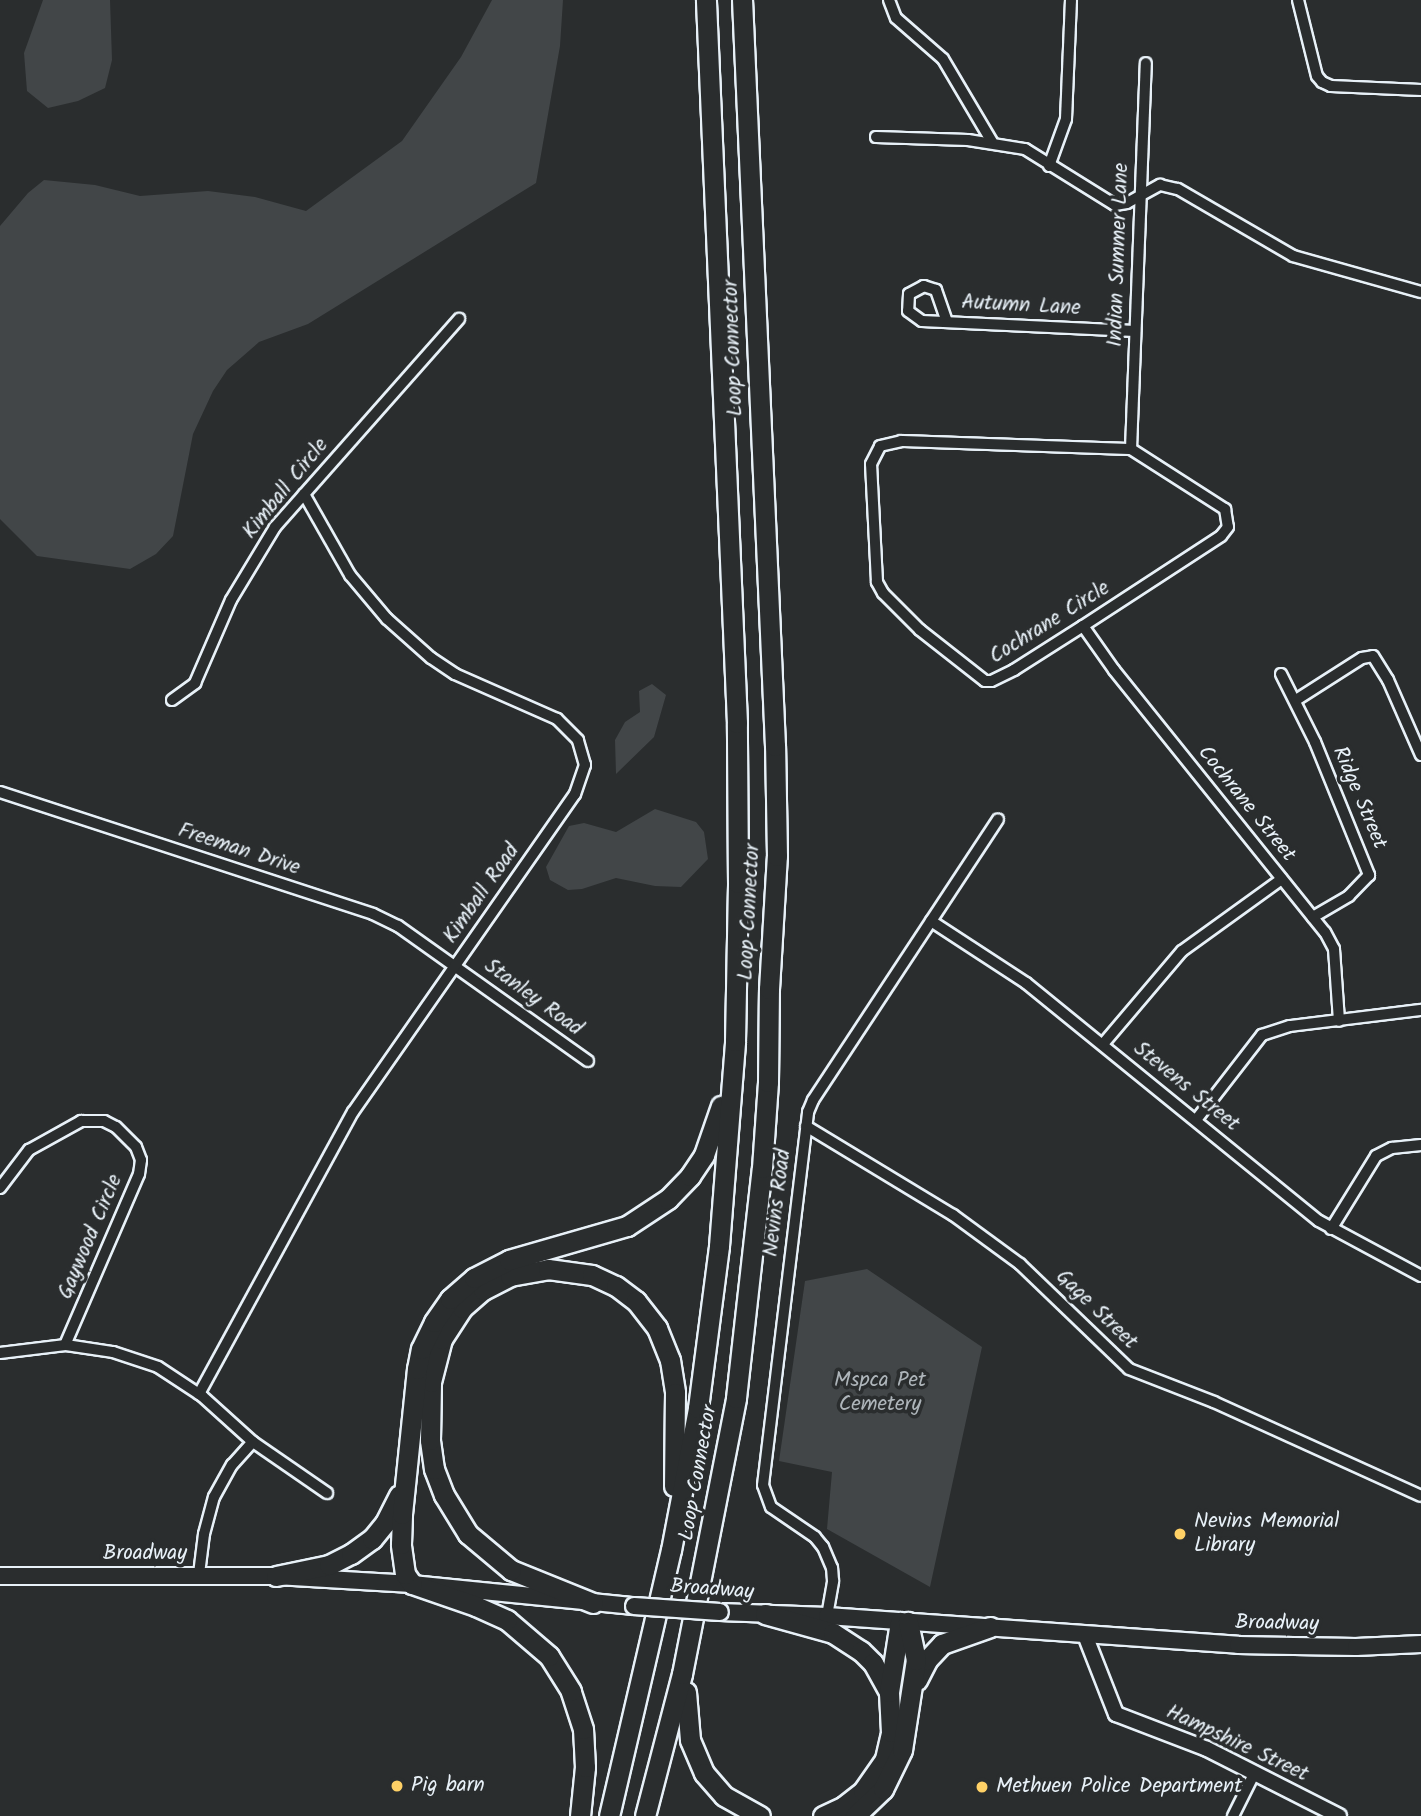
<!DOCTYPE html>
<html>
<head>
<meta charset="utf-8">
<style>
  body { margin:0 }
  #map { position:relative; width:1421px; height:1816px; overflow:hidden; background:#2a2d2e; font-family:Kalam,sans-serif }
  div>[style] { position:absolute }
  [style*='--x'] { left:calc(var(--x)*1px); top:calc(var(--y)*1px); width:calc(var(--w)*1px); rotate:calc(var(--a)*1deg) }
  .green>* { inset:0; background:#424648 }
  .roads { filter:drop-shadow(2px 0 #e8f1f8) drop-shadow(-2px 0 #e8f1f8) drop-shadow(0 2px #e8f1f8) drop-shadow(0 -2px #e8f1f8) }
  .minor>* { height:10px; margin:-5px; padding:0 5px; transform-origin:5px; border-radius:5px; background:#2a2d2e }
  .secondary>* { height:14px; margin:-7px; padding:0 7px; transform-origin:7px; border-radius:7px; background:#2a2d2e }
  .primary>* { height:16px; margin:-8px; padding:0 8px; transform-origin:8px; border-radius:8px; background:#2a2d2e }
  .motorway>* { height:19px; margin:-9.5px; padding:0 9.5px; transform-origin:9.5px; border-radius:9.5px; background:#2a2d2e }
  .bridges { filter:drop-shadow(2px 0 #e8f1f8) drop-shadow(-2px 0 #e8f1f8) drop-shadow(0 2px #e8f1f8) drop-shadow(0 -2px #e8f1f8) }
  .primary-bridge>* { height:16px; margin:-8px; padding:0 8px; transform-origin:8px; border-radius:8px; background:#2a2d2e }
  .dots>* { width:19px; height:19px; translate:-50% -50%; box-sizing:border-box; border:4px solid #2a2d2e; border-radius:50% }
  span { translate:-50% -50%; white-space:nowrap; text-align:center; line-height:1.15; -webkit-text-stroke:7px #2a2d2e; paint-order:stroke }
  .street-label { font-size:21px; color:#e8f1f8 }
  .park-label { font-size:21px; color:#aeb5ba }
  .poi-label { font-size:21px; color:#e8f1f8 }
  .left { translate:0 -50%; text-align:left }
</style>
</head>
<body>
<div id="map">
  <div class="green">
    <i style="clip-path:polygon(43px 0,110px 0,112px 60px,105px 88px,78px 101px,48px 108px,27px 91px,24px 53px)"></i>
    <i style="clip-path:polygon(492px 0,563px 0,560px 46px,536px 183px,308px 324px,259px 342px,227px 370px,213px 391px,193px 434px,173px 536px,156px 554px,130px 569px,37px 556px,0 519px,0 226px,28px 193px,44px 180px,95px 185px,140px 196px,208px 191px,255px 197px,306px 211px,402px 141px,461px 57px)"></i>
    <i style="clip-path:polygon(652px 684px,666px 695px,654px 737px,616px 774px,615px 740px,625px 722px,640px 712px,639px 691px)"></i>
    <i style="clip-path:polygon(655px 809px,696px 822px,704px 832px,708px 859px,681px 887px,655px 886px,616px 878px,582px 889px,568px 890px,550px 880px,546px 867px,569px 826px,584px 823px,616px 832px)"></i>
    <i style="clip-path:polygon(867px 1269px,982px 1347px,930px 1587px,827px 1529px,832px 1472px,779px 1461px,805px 1281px)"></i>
  </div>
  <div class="roads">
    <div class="minor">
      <i style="--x:889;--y:0;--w:19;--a:69"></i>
      <i style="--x:896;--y:18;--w:62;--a:41.1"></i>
      <i style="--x:943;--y:59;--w:96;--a:59.4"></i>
      <i style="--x:1298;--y:0;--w:78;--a:76"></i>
      <i style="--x:1317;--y:76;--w:8;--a:50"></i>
      <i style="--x:1322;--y:82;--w:10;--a:24"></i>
      <i style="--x:1331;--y:86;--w:90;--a:2.5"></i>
      <i style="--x:876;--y:137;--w:92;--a:1.9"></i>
      <i style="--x:968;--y:140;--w:58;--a:9"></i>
      <i style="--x:1025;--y:149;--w:106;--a:31.9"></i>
      <i style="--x:1115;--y:205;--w:12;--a:-9"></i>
      <i style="--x:1127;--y:203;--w:38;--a:-29"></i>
      <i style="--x:1160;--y:185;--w:18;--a:13"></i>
      <i style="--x:1178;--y:189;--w:133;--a:30.2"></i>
      <i style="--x:1293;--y:256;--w:133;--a:15.7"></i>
      <i style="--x:1049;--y:166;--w:50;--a:-70.1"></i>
      <i style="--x:1066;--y:119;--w:119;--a:-87.6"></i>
      <i style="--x:947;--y:322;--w:34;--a:-109"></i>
      <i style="--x:936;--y:290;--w:13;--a:-162"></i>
      <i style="--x:924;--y:286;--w:17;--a:152"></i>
      <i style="--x:909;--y:294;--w:17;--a:93"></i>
      <i style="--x:908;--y:311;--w:17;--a:36"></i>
      <i style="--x:922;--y:321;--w:213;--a:2.7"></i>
      <i style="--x:901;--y:441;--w:230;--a:2"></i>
      <i style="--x:1131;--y:449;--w:112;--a:32.6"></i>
      <i style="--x:1225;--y:509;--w:18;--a:81"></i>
      <i style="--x:1228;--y:527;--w:11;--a:128"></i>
      <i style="--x:1221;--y:536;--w:165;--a:146.9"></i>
      <i style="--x:1083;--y:626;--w:82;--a:147.5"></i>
      <i style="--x:1014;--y:670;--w:25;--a:154"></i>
      <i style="--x:991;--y:681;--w:6;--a:180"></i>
      <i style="--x:985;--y:681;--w:83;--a:-141.9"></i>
      <i style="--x:920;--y:630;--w:52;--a:-135"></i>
      <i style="--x:883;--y:593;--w:13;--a:-119"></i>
      <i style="--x:877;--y:582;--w:118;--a:-92.9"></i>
      <i style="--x:871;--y:464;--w:20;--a:-63"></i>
      <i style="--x:880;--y:446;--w:22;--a:-13"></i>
      <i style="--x:1131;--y:449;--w:386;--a:-87.8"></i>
      <i style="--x:1083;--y:626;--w:54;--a:54.8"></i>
      <i style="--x:1114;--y:670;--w:336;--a:51.2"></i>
      <i style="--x:1325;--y:932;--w:19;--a:62"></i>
      <i style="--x:1334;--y:949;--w:72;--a:86"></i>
      <i style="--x:1281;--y:674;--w:76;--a:63.4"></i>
      <i style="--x:1315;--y:742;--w:144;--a:67.9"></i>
      <i style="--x:1369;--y:875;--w:29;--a:134"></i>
      <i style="--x:1349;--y:896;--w:42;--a:149.7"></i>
      <i style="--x:172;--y:700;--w:29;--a:-36"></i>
      <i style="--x:195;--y:683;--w:90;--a:-66.6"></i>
      <i style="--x:231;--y:600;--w:85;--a:-58.9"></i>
      <i style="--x:275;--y:527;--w:278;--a:-48.5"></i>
      <i style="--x:1296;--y:700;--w:78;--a:-32.5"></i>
      <i style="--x:1362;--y:658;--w:11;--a:-10"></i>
      <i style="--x:1373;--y:656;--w:28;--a:58"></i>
      <i style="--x:1388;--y:680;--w:82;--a:66.3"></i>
      <i style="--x:0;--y:792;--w:392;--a:18.1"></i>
      <i style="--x:373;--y:914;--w:28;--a:26"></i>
      <i style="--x:398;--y:926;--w:233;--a:35.4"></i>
      <i style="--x:931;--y:921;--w:113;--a:33.1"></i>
      <i style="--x:1026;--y:983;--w:377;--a:39.1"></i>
      <i style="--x:1319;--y:1221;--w:116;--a:28.3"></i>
      <i style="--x:1103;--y:1044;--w:122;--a:-49.7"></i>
      <i style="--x:1182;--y:951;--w:123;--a:-35.8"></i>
      <i style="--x:1196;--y:1120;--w:108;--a:-52.2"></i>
      <i style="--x:1262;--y:1035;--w:29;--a:-18"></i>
      <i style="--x:1290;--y:1026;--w:132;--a:-7"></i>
      <i style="--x:806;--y:1126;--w:172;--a:31.2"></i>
      <i style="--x:953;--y:1215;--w:83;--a:36.2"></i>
      <i style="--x:1020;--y:1264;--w:151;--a:43.9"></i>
      <i style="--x:1129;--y:1369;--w:91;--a:21.2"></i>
      <i style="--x:1214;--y:1402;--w:227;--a:24.4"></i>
      <i style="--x:0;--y:1188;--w:48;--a:-52.7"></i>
      <i style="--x:29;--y:1150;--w:60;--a:-29.1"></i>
      <i style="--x:81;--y:1121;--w:23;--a:0"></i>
      <i style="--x:104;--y:1121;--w:13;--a:27"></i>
      <i style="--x:116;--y:1127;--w:28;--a:45"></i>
      <i style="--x:136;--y:1147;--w:14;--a:69"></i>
      <i style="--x:141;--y:1160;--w:14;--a:98"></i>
      <i style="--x:139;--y:1174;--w:186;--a:113.4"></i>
      <i style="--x:1331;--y:1229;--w:86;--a:-58.3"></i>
      <i style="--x:1376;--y:1156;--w:18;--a:-27"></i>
      <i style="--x:1392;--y:1148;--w:29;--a:-6"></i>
      <i style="--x:0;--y:1353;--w:66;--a:-6.9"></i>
      <i style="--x:66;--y:1345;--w:48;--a:8.5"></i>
      <i style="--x:113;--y:1352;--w:47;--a:18.4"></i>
      <i style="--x:158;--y:1367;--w:53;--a:33.4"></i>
      <i style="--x:202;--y:1396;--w:69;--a:42"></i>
      <i style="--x:253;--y:1442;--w:90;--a:34.6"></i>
      <i style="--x:199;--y:1394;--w:321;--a:-61.4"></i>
      <i style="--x:353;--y:1112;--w:388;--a:-55.1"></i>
      <i style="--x:575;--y:794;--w:31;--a:-71"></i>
      <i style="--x:585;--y:765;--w:26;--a:-106"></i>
      <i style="--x:578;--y:740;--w:30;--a:-135"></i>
      <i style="--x:557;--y:719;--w:111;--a:-156.2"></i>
      <i style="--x:455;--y:674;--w:29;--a:-146"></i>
      <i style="--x:431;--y:658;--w:59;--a:-138.4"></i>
      <i style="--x:387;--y:619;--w:57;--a:-130.1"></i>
      <i style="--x:350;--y:575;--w:93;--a:-119.6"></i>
      <i style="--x:199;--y:1574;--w:40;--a:-82.9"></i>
      <i style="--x:204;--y:1534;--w:38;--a:-75"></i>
      <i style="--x:214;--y:1497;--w:37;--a:-61"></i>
      <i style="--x:232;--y:1465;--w:31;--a:-48"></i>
      <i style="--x:827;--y:1616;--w:36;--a:-80"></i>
      <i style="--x:833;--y:1581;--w:13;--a:-94"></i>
      <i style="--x:832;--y:1568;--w:23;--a:-113"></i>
      <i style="--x:823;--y:1547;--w:13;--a:-129"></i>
      <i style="--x:815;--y:1537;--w:53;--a:-145.7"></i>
      <i style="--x:771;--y:1507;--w:23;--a:-110"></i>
      <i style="--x:763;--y:1485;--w:376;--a:-83.1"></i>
      <i style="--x:808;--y:1112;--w:13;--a:-67"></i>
      <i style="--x:813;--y:1100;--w:336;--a:-56.6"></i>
      <i style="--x:1233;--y:1816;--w:47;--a:-63.4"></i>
    </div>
    <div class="secondary">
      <i style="--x:1085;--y:1635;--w:85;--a:68.6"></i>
      <i style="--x:1116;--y:1714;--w:97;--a:21"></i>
      <i style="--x:1207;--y:1749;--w:148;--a:26.9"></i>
    </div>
    <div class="primary">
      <i style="--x:0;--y:1576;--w:276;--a:0"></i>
      <i style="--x:276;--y:1576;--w:136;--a:3.4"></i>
      <i style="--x:412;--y:1584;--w:223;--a:5.7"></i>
      <i style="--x:720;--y:1612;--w:107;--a:2.1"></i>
      <i style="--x:827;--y:1616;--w:412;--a:4"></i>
      <i style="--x:1238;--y:1645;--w:118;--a:1"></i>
      <i style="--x:1356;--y:1647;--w:65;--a:-2.6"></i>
    </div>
    <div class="motorway">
      <i style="--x:276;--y:1576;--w:54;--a:-11.7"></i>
      <i style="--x:329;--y:1565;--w:25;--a:-27"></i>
      <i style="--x:351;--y:1554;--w:26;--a:-36"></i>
      <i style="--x:372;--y:1539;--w:21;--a:-51"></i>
      <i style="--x:385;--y:1523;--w:31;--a:-63"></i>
      <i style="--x:593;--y:1603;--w:88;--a:-158.1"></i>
      <i style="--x:511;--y:1570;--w:56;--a:-140.1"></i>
      <i style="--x:468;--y:1534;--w:46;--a:-121.6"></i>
      <i style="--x:444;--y:1495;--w:28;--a:-111"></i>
      <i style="--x:434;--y:1469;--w:29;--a:-98"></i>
      <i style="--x:430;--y:1440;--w:58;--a:-89"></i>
      <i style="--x:431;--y:1382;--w:44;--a:-75.7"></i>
      <i style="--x:442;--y:1339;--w:37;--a:-57"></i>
      <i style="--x:462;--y:1308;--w:28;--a:-41"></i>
      <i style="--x:483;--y:1290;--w:30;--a:-27"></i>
      <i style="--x:510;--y:1276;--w:39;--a:-10"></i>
      <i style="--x:548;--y:1269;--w:44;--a:7.8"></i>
      <i style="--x:592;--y:1275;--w:26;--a:25"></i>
      <i style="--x:616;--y:1286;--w:25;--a:37"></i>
      <i style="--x:636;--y:1301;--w:34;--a:52"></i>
      <i style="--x:657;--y:1328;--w:35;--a:68"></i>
      <i style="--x:670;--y:1360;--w:33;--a:81"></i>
      <i style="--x:675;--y:1393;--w:93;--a:90.6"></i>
      <i style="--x:765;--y:1614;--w:71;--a:15.6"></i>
      <i style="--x:833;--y:1633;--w:33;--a:33"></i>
      <i style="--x:861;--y:1651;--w:17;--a:45"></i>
      <i style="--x:873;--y:1663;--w:33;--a:61"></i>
      <i style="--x:917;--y:1680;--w:22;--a:-63"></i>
      <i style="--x:927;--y:1660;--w:22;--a:-47"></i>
      <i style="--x:942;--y:1644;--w:51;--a:-19.5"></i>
      <i style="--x:686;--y:1692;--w:48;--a:85.2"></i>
      <i style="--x:690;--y:1740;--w:36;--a:67"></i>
      <i style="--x:704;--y:1773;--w:30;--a:49"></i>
      <i style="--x:724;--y:1796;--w:41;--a:29.1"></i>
      <i style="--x:580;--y:1816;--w:49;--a:-84.2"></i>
      <i style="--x:585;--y:1767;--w:38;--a:-93"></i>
      <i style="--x:583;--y:1729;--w:40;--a:-108"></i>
      <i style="--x:571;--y:1691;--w:41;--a:-122.2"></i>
      <i style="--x:549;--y:1656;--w:55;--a:-139.4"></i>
      <i style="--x:507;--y:1620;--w:34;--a:-156"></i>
      <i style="--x:476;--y:1606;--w:68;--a:-161"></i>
      <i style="--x:412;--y:1584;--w:12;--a:-125"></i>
      <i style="--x:405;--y:1574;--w:30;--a:-98"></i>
      <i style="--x:401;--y:1544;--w:30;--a:-88"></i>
      <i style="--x:402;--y:1514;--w:146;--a:-84.1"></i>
      <i style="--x:417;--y:1369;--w:20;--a:-79"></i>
      <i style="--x:421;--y:1349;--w:30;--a:-64"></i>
      <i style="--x:434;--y:1322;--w:28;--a:-55"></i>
      <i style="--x:450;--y:1299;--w:32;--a:-41"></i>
      <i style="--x:474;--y:1278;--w:39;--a:-27"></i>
      <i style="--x:509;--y:1260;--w:123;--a:-16.1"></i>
      <i style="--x:627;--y:1226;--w:49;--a:-33.4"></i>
      <i style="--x:668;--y:1199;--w:32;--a:-46"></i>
      <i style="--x:690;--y:1176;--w:25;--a:-56"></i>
      <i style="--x:704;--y:1155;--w:52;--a:-70.9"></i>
      <i style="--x:609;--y:1816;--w:273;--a:-76.9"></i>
      <i style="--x:671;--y:1550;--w:145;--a:-79.2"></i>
      <i style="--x:698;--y:1408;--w:163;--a:-82.6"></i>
      <i style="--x:719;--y:1246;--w:206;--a:-85.5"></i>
      <i style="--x:735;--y:1041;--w:158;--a:-88.9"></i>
      <i style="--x:738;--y:883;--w:160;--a:-90.4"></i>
      <i style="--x:737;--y:723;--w:724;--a:-92.46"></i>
      <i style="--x:645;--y:1816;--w:147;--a:-75.4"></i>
      <i style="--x:682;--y:1674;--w:281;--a:-78.9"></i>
      <i style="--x:736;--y:1398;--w:231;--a:-83.6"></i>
      <i style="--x:762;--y:1168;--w:86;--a:-86"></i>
      <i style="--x:768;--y:1082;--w:93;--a:-89.4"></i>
      <i style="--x:769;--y:989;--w:133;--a:-86.6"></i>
      <i style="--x:777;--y:856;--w:110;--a:-91"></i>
      <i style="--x:775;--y:746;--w:747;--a:-92.53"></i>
      <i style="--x:823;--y:1816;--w:23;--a:-25"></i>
      <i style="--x:844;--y:1806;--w:24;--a:-38"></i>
      <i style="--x:863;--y:1791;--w:39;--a:-55"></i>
      <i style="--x:885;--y:1759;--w:28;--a:-77"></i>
      <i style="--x:891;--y:1732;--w:40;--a:-92.9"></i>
      <i style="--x:889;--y:1692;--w:71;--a:-81.1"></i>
      <i style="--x:855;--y:1816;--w:39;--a:-44"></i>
      <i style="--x:883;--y:1789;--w:43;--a:-64"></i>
      <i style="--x:902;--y:1750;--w:91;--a:-81.2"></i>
      <i style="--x:916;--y:1660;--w:39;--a:-102"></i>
    </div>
  </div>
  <div class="bridges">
    <div class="primary-bridge">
      <i style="--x:634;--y:1606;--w:86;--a:4"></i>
    </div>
  </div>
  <div class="dots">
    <i style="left:1180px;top:1534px;background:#ffd166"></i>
    <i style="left:397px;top:1786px;background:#ffd166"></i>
    <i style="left:982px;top:1787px;background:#ffd166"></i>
  </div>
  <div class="street-label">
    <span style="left:1119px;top:255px;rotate:-88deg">Indian Summer Lane</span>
    <span style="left:1021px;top:306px;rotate:3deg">Autumn Lane</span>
    <span style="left:734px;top:348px;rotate:-92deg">Loop Connector</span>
    <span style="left:286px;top:489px;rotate:-51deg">Kimball Circle</span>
    <span style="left:1050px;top:623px;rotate:-32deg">Cochrane Circle</span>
    <span style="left:1359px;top:798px;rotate:67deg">Ridge Street</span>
    <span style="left:1246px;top:804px;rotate:51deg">Cochrane Street</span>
    <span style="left:239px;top:850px;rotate:18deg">Freeman Drive</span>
    <span style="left:482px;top:894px;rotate:-55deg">Kimball Road</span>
    <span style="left:750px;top:912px;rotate:-87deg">Loop Connector</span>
    <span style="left:533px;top:998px;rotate:36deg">Stanley Road</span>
    <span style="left:1186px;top:1087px;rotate:39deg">Stevens Street</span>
    <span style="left:778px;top:1203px;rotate:-83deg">Nevins Road</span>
    <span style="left:91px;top:1237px;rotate:-67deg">Gaywood Circle</span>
    <span style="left:1096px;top:1310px;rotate:44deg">Gage Street</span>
    <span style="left:699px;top:1473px;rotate:-80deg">Loop Connector</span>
    <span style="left:145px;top:1554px">Broadway</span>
    <span style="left:712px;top:1590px;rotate:4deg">Broadway</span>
    <span style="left:1277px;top:1624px;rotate:1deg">Broadway</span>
    <span style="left:1237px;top:1744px;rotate:25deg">Hampshire Street</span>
  </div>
  <div class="park-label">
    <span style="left:880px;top:1393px">Mspca Pet<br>Cemetery</span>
  </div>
  <div class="poi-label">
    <span class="left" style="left:1194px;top:1534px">Nevins Memorial<br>Library</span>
    <span class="left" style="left:411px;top:1786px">Pig barn</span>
    <span class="left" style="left:996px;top:1787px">Methuen Police Department</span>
  </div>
</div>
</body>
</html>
